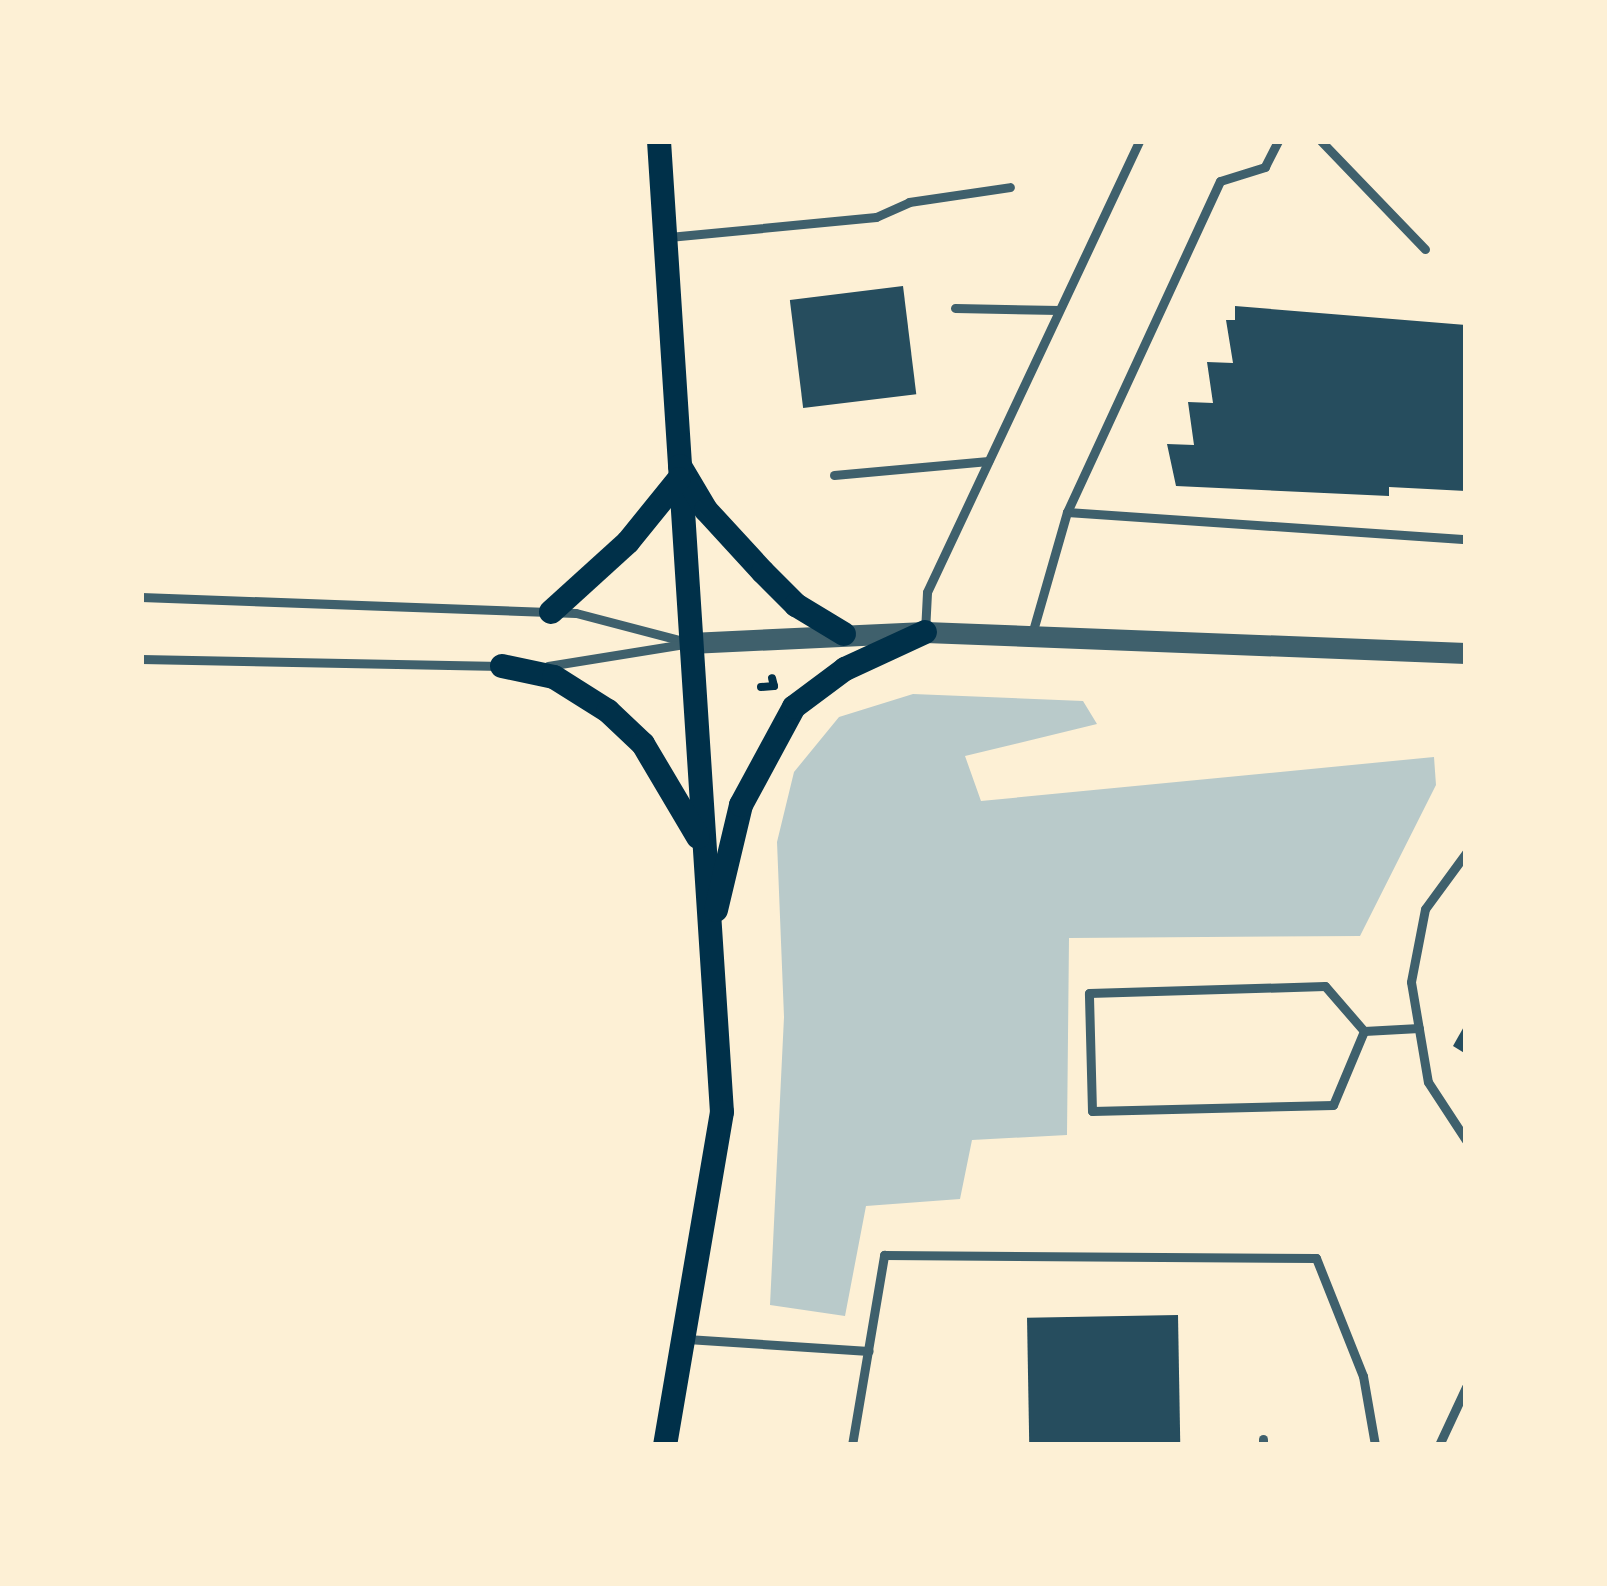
<!DOCTYPE html>
<html>
<head>
<meta charset="utf-8">
<style>
  body { margin:0 }
  #map { position:relative; width:1607px; height:1586px; overflow:hidden; background:#fdf0d5; font-family:"Work Sans",sans-serif }
  div>[style] { position:absolute }
  [style*='--x'] { left:calc(var(--x)*1px); top:calc(var(--y)*1px); width:calc(var(--w)*1px); rotate:calc(var(--a)*1deg) }
  .green>* { inset:0; background:#b9caca }
  .building>* { inset:0; background:#264d5e; transform-origin:0 0 }
  .path>* { height:8px; margin:-4px; padding:0 4px; transform-origin:4px; border-radius:4px; background:#003049 }
  .service>* { height:9px; margin:-4.5px; padding:0 4.5px; transform-origin:4.5px; border-radius:4.5px; background:#3f606c }
  .tertiary>* { height:21px; margin:-10.5px; padding:0 10.5px; transform-origin:10.5px; border-radius:10.5px; background:#3f606c }
  .secondary>* { height:24px; margin:-12px; padding:0 12px; transform-origin:12px; border-radius:12px; background:#003049 }
  span { translate:-50% -50%; white-space:nowrap; text-align:center; line-height:1.15; -webkit-text-stroke:9px #fdf0d5; paint-order:stroke }
  .frame { position:absolute; inset:0; border:144px solid #fdf0d5; pointer-events:none }
</style>
</head>
<body>
<div id="map">
  <div class="green">
    <i style="clip-path:polygon(913px 694px,1083px 701px,1097px 724px,965px 756px,981px 801px,1434px 757px,1436px 785px,1360px 936px,1069px 938px,1067px 1135px,972px 1140px,960px 1199px,866px 1206px,845px 1316px,770px 1305px,784px 1017px,777px 842px,794px 772px,839px 717px)"></i>
  </div>
  <div class="building">
    <i style="left:903px;top:286px;width:109px;height:114px;rotate:83deg"></i>
    <i style="clip-path:polygon(1235px 306px,1466px 325px,1466px 491px,1389px 487px,1389px 496px,1176px 486px,1167px 444px,1194px 445px,1188px 402px,1213px 403px,1207px 362px,1233px 363px,1226px 320px,1235px 320px)"></i>
    <i style="clip-path:polygon(1466px 1023px,1466px 1054px,1453px 1046px)"></i>
    <i style="left:1178px;top:1315px;width:130px;height:151px;rotate:89deg"></i>
  </div>
  <div class="path">
    <i style="--x:761;--y:687;--w:13;--a:-4"></i>
    <i style="--x:774;--y:686;--w:8;--a:-104"></i>
  </div>
  <div class="service">
    <i style="--x:1278;--y:141;--w:29;--a:117"></i>
    <i style="--x:1265;--y:167;--w:47;--a:162.7"></i>
    <i style="--x:1220;--y:181;--w:365;--a:114.8"></i>
    <i style="--x:1067;--y:512;--w:400;--a:3.9"></i>
    <i style="--x:1321;--y:141;--w:150;--a:46.1"></i>
    <i style="--x:669;--y:237;--w:208;--a:-5.5"></i>
    <i style="--x:876;--y:217;--w:36;--a:-24"></i>
    <i style="--x:909;--y:202;--w:102;--a:-8.4"></i>
    <i style="--x:955;--y:308;--w:104;--a:1.1"></i>
    <i style="--x:834;--y:475;--w:155;--a:-5.2"></i>
    <i style="--x:141;--y:597;--w:435;--a:2.1"></i>
    <i style="--x:576;--y:613;--w:118;--a:14.7"></i>
    <i style="--x:925;--y:632;--w:40;--a:-87.1"></i>
    <i style="--x:927;--y:592;--w:498;--a:-64.8"></i>
    <i style="--x:1032;--y:634;--w:127;--a:-74"></i>
    <i style="--x:141;--y:659;--w:360;--a:1.1"></i>
    <i style="--x:548;--y:666;--w:138;--a:-9.2"></i>
    <i style="--x:1466;--y:853;--w:69;--a:126.2"></i>
    <i style="--x:1425;--y:909;--w:74;--a:100.9"></i>
    <i style="--x:1411;--y:982;--w:101;--a:80.4"></i>
    <i style="--x:1428;--y:1082;--w:69;--a:56.8"></i>
    <i style="--x:1364;--y:1031;--w:80;--a:112.7"></i>
    <i style="--x:1333;--y:1105;--w:241;--a:178.6"></i>
    <i style="--x:1092;--y:1111;--w:118;--a:-91.5"></i>
    <i style="--x:1089;--y:993;--w:236;--a:-1.7"></i>
    <i style="--x:1325;--y:986;--w:60;--a:49.1"></i>
    <i style="--x:1364;--y:1031;--w:55;--a:-3.1"></i>
    <i style="--x:687;--y:1339;--w:182;--a:3.8"></i>
    <i style="--x:1263;--y:1439;--w:6;--a:90"></i>
    <i style="--x:852;--y:1445;--w:193;--a:-80.4"></i>
    <i style="--x:884;--y:1255;--w:432;--a:0.4"></i>
    <i style="--x:1316;--y:1258;--w:127;--a:68.3"></i>
    <i style="--x:1363;--y:1376;--w:70;--a:80.1"></i>
    <i style="--x:1439;--y:1445;--w:64;--a:-65"></i>
  </div>
  <div class="tertiary">
    <i style="--x:690;--y:643;--w:235;--a:-2.7"></i>
    <i style="--x:925;--y:632;--w:541;--a:2.22"></i>
  </div>
  <div class="secondary">
    <i style="--x:659;--y:141;--w:973;--a:86.29"></i>
    <i style="--x:722;--y:1112;--w:338;--a:99.7"></i>
    <i style="--x:680;--y:466;--w:51;--a:59.4"></i>
    <i style="--x:706;--y:510;--w:84;--a:47.4"></i>
    <i style="--x:763;--y:572;--w:47;--a:45"></i>
    <i style="--x:796;--y:605;--w:56;--a:31.1"></i>
    <i style="--x:551;--y:612;--w:104;--a:-42.3"></i>
    <i style="--x:628;--y:542;--w:81;--a:-51"></i>
    <i style="--x:502;--y:666;--w:53;--a:11.9"></i>
    <i style="--x:554;--y:677;--w:64;--a:32.2"></i>
    <i style="--x:608;--y:711;--w:48;--a:43.3"></i>
    <i style="--x:643;--y:744;--w:108;--a:59.4"></i>
    <i style="--x:716;--y:910;--w:108;--a:-76.6"></i>
    <i style="--x:741;--y:805;--w:111;--a:-61.6"></i>
    <i style="--x:794;--y:707;--w:64;--a:-36.7"></i>
    <i style="--x:845;--y:669;--w:88;--a:-24.8"></i>
  </div>
  <div class="frame"></div>
</div>
</body>
</html>
